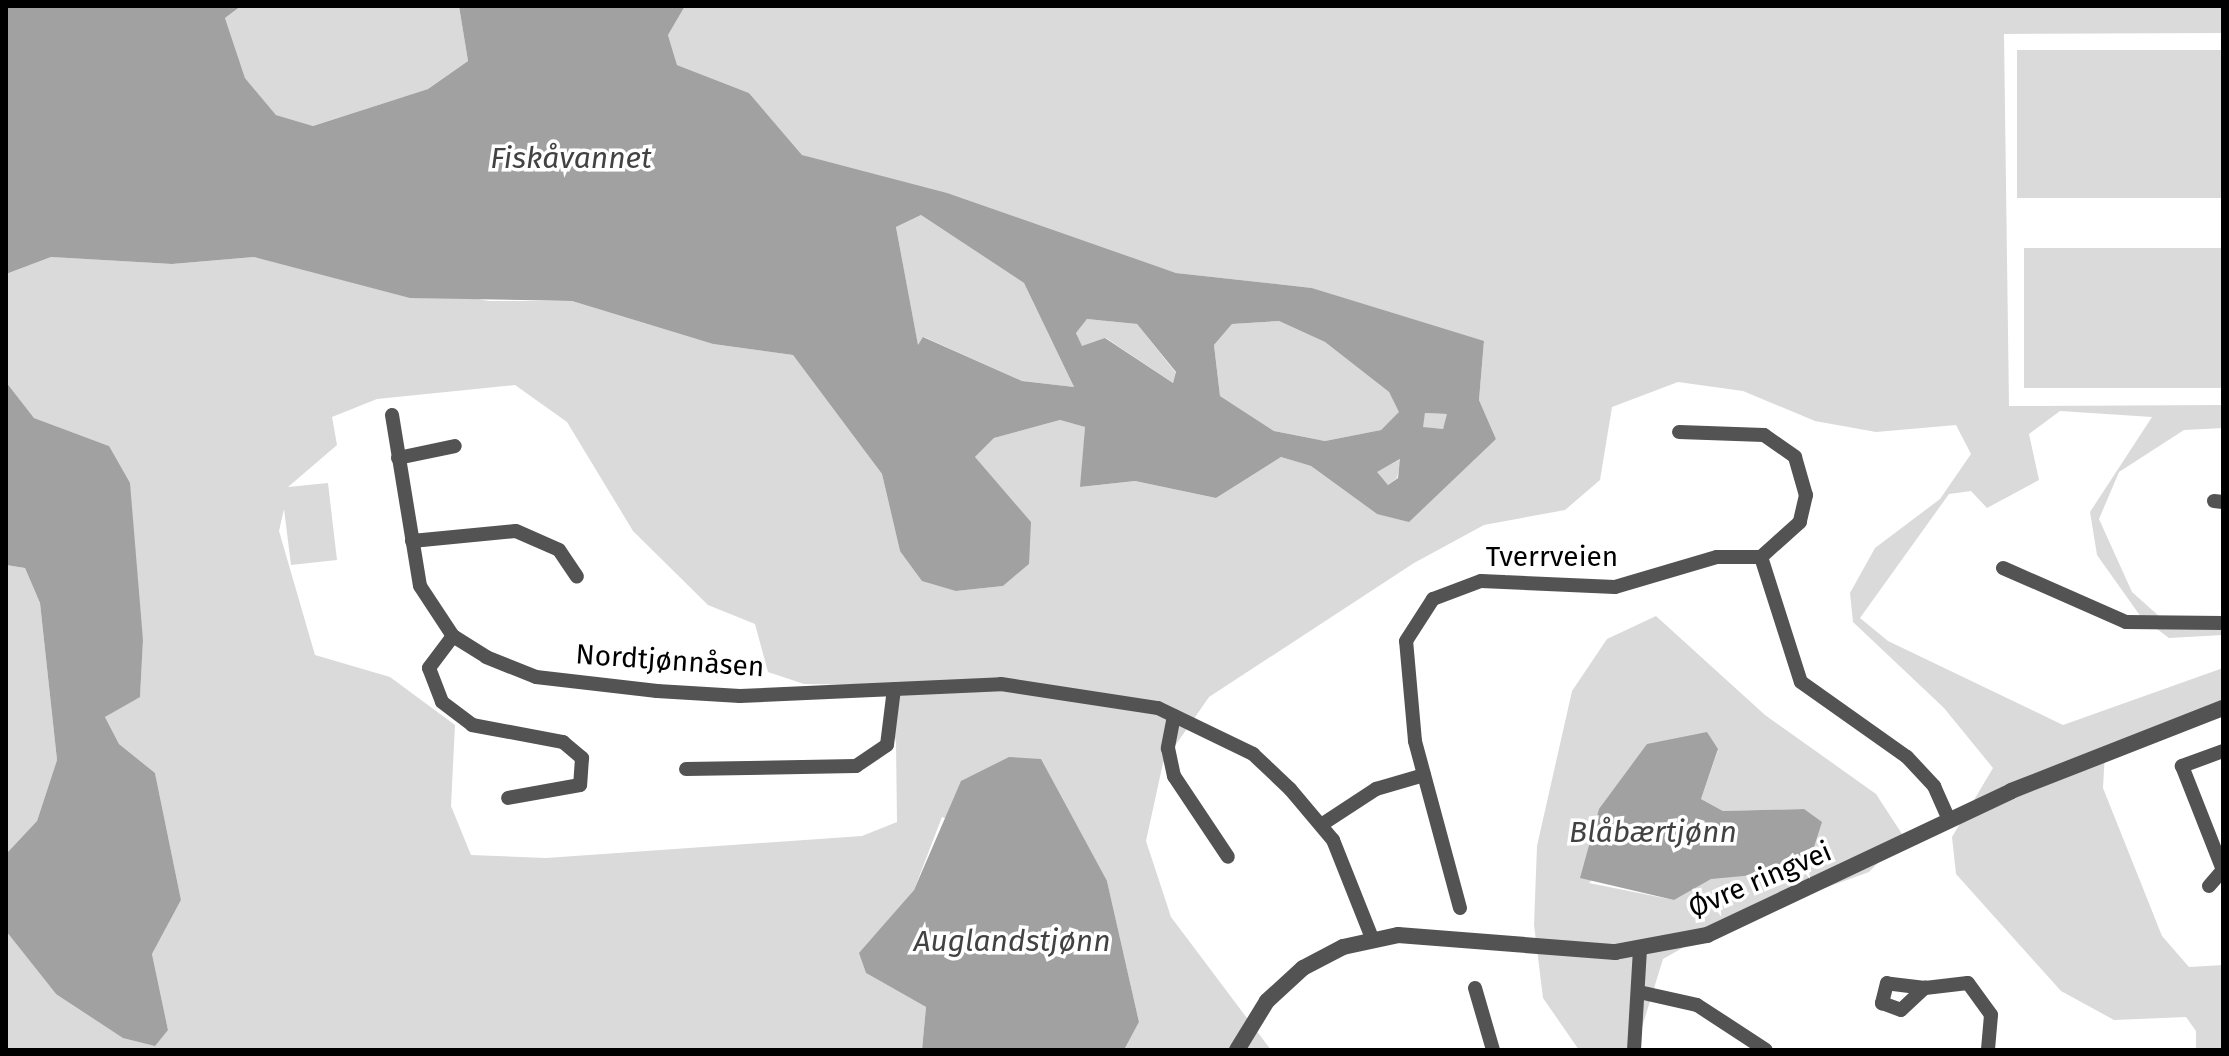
<!DOCTYPE html>
<html>
<head>
<meta charset="utf-8">
<style>
  body { margin:0 }
  #map { position:relative; width:2229px; height:1056px; overflow:hidden; background:#fff; font-family:"Fira Sans",sans-serif }
  div>[style] { position:absolute }
  [style*='--x'] { left:calc(var(--x)*1px); top:calc(var(--y)*1px); width:calc(var(--w)*1px); rotate:calc(var(--a)*1deg) }
  .green>* { inset:0; background:#dadada; transform-origin:0 0 }
  .water>* { inset:0; background:#a1a1a1 }
  .minor>* { height:14px; margin:-7px; padding:0 7px; transform-origin:7px; border-radius:7px; background:#535353 }
  .tertiary>* { height:16px; margin:-8px; padding:0 8px; transform-origin:8px; border-radius:8px; background:#535353 }
  span { translate:-50% -50%; white-space:nowrap; text-align:center; line-height:1.15; -webkit-text-stroke:7px #fff; paint-order:stroke }
  .street-label { font-size:28px; color:#000 }
  .water-label { font-size:30px; color:#424242; font-style:italic }
  .frame { position:absolute; inset:0; border:8px solid #000; pointer-events:none }
</style>
</head>
<body>
<div id="map">
  <div class="green">
    <i style="clip-path:polygon(241px 6px,459px 6px,468px 61px,428px 89px,313px 126px,276px 115px,245px 78px,225px 18px)"></i>
    <i style="clip-path:polygon(evenodd,685px 6px,2223px 6px,2223px 33px,2004px 34px,2009px 406px,2223px 405px,2223px 428px,2184px 430px,2119px 472px,2099px 519px,2132px 592px,2170px 626px,2223px 622px,2223px 635px,2169px 638px,2141px 617px,2097px 555px,2090px 512px,2152px 417px,2060px 411px,2029px 434px,2039px 480px,1987px 508px,1971px 491px,1949px 494px,1860px 618px,1888px 641px,2063px 725px,2223px 668px,2223px 717px,2105px 752px,2103px 788px,2162px 936px,2189px 967px,2223px 965px,2223px 1050px,2196px 1050px,2196px 1031px,2186px 1017px,2114px 1020px,2061px 991px,1956px 874px,1952px 837px,1993px 768px,1944px 708px,1853px 622px,1850px 593px,1875px 548px,1940px 499px,1971px 454px,1956px 425px,1876px 432px,1815px 421px,1743px 391px,1678px 382px,1612px 407px,1600px 480px,1565px 510px,1484px 525px,1414px 563px,1209px 697px,1163px 763px,1146px 841px,1171px 917px,1271px 1050px,1124px 1050px,1139px 1022px,1107px 881px,942px 817px,914px 890px,860px 953px,866px 973px,926px 1007px,922px 1050px,6px 1050px,6px 931px,56px 994px,168px 1030px,152px 954px,181px 900px,155px 773px,119px 744px,105px 717px,140px 696px,143px 640px,109px 446px,34px 418px,6px 382px,6px 274px,51px 257px,172px 264px,254px 257px,489px 301px,572px 301px,713px 344px,793px 355px,882px 474px,900px 551px,956px 591px,1003px 586px,1029px 564px,975px 457px,994px 438px,1060px 420px,1085px 427px,1081px 487px,1135px 481px,1216px 498px,1281px 457px,1311px 466px,1377px 514px,1496px 439px,1479px 400px,1484px 342px,1312px 288px,1176px 273px,802px 155px,749px 93px,677px 65px,668px 35px,685px 6px,515px 385px,567px 422px,633px 531px,708px 605px,755px 624px,768px 672px,804px 684px,885px 685px,896px 743px,897px 822px,862px 836px,546px 858px,471px 855px,451px 806px,455px 725px,390px 677px,315px 655px,279px 531px,284px 509px,291px 565px,337px 560px,328px 483px,288px 487px,337px 445px,332px 417px,377px 399px,515px 385px)"></i>
    <i style="left:2223px;top:50px;width:148px;height:206px;rotate:90deg"></i>
    <i style="clip-path:polygon(921px 215px,1024px 283px,1074px 387px,1022px 381px,924px 337px,918px 346px,896px 227px)"></i>
    <i style="left:2223px;top:248px;width:140px;height:199px;rotate:90deg"></i>
    <i style="clip-path:polygon(1087px 319px,1137px 324px,1176px 373px,1173px 383px,1106px 338px,1082px 347px,1076px 333px)"></i>
    <i style="clip-path:polygon(1279px 321px,1325px 342px,1389px 392px,1400px 412px,1381px 430px,1325px 441px,1274px 431px,1220px 396px,1214px 345px,1232px 324px)"></i>
    <i style="clip-path:polygon(1425px 413px,1448px 414px,1443px 429px,1422px 428px)"></i>
    <i style="clip-path:polygon(1401px 459px,1397px 478px,1388px 485px,1376px 472px)"></i>
    <i style="clip-path:polygon(6px 565px,25px 568px,40px 603px,57px 760px,37px 821px,6px 854px)"></i>
    <i style="clip-path:polygon(evenodd,1656px 616px,1765px 715px,1876px 794px,1904px 837px,1869px 872px,1723px 925px,1663px 959px,1635px 1050px,1579px 1050px,1543px 998px,1534px 925px,1537px 846px,1572px 691px,1607px 639px,1656px 616px,1718px 750px,1701px 799px,1723px 811px,1804px 809px,1776px 873px,1711px 878px,1674px 900px,1589px 883px,1718px 750px)"></i>
  </div>
  <div class="water">
    <i style="clip-path:polygon(evenodd,6px 6px,241px 6px,225px 18px,245px 78px,276px 115px,313px 126px,428px 89px,468px 61px,459px 6px,685px 6px,668px 35px,677px 65px,749px 93px,802px 155px,947px 193px,1176px 273px,1312px 288px,1484px 341px,1479px 400px,1496px 439px,1409px 522px,1377px 514px,1311px 466px,1281px 457px,1216px 498px,1135px 481px,1080px 487px,1085px 427px,1060px 420px,994px 438px,975px 457px,1031px 522px,1029px 564px,1003px 586px,956px 591px,922px 581px,900px 551px,882px 474px,793px 355px,713px 344px,572px 301px,410px 298px,254px 257px,172px 264px,51px 257px,6px 274px,6px 6px,921px 215px,1024px 283px,1074px 387px,1022px 381px,923px 337px,918px 345px,896px 227px,921px 215px,6px 6px,1087px 319px,1137px 324px,1176px 372px,1173px 383px,1105px 338px,1082px 346px,1076px 333px,1087px 319px,6px 6px,1279px 321px,1325px 342px,1389px 392px,1399px 412px,1381px 430px,1325px 441px,1274px 431px,1220px 396px,1214px 345px,1232px 324px,1279px 321px,6px 6px,1425px 413px,1447px 414px,1443px 429px,1423px 427px,1425px 413px,6px 6px,1400px 459px,1398px 478px,1388px 485px,1377px 472px,1400px 459px)"></i>
    <i style="clip-path:polygon(6px 382px,34px 418px,109px 446px,130px 483px,143px 640px,140px 697px,105px 717px,119px 744px,155px 773px,181px 900px,152px 954px,168px 1030px,155px 1046px,123px 1038px,56px 994px,6px 931px,6px 854px,37px 821px,57px 760px,40px 603px,25px 568px,6px 565px)"></i>
    <i style="clip-path:polygon(1707px 732px,1718px 749px,1701px 799px,1723px 811px,1804px 809px,1822px 822px,1814px 847px,1776px 873px,1711px 879px,1674px 900px,1580px 878px,1599px 809px,1647px 744px)"></i>
    <i style="clip-path:polygon(1009px 757px,1041px 759px,1107px 881px,1139px 1022px,1124px 1050px,922px 1050px,926px 1007px,866px 973px,859px 953px,914px 890px,961px 781px)"></i>
  </div>
  <div class="minor">
    <i style="--x:392;--y:415;--w:173;--a:80.7"></i>
    <i style="--x:420;--y:586;--w:60;--a:56.6"></i>
    <i style="--x:453;--y:636;--w:39;--a:32"></i>
    <i style="--x:486;--y:657;--w:54;--a:21.8"></i>
    <i style="--x:536;--y:677;--w:122;--a:6.6"></i>
    <i style="--x:657;--y:691;--w:83;--a:3.4"></i>
    <i style="--x:740;--y:696;--w:261;--a:-2.6"></i>
    <i style="--x:1001;--y:684;--w:159;--a:8.7"></i>
    <i style="--x:1158;--y:708;--w:106;--a:25.8"></i>
    <i style="--x:1253;--y:754;--w:51;--a:43.4"></i>
    <i style="--x:1290;--y:789;--w:67;--a:49.9"></i>
    <i style="--x:1333;--y:840;--w:105;--a:68.3"></i>
    <i style="--x:1679;--y:432;--w:85;--a:2"></i>
    <i style="--x:1764;--y:435;--w:38;--a:35"></i>
    <i style="--x:1795;--y:457;--w:40;--a:74"></i>
    <i style="--x:1806;--y:495;--w:28;--a:103"></i>
    <i style="--x:1800;--y:522;--w:52;--a:138.1"></i>
    <i style="--x:398;--y:458;--w:58;--a:-11.9"></i>
    <i style="--x:2214;--y:501;--w:9;--a:6"></i>
    <i style="--x:412;--y:541;--w:104;--a:-5.5"></i>
    <i style="--x:516;--y:531;--w:47;--a:23.8"></i>
    <i style="--x:559;--y:550;--w:32;--a:56"></i>
    <i style="--x:2003;--y:568;--w:134;--a:23.7"></i>
    <i style="--x:2126;--y:622;--w:97;--a:0.6"></i>
    <i style="--x:453;--y:636;--w:40;--a:127"></i>
    <i style="--x:429;--y:668;--w:36;--a:69"></i>
    <i style="--x:442;--y:702;--w:38;--a:37"></i>
    <i style="--x:472;--y:725;--w:93;--a:10.6"></i>
    <i style="--x:563;--y:742;--w:25;--a:40"></i>
    <i style="--x:582;--y:758;--w:27;--a:94"></i>
    <i style="--x:580;--y:785;--w:73;--a:169.8"></i>
    <i style="--x:1174;--y:716;--w:33;--a:101"></i>
    <i style="--x:1168;--y:748;--w:29;--a:78"></i>
    <i style="--x:1174;--y:776;--w:97;--a:56.3"></i>
    <i style="--x:2223;--y:751;--w:44;--a:159.9"></i>
    <i style="--x:2182;--y:766;--w:112;--a:68.5"></i>
    <i style="--x:686;--y:769;--w:170;--a:-1"></i>
    <i style="--x:856;--y:766;--w:37;--a:-34"></i>
    <i style="--x:887;--y:745;--w:56;--a:-82.9"></i>
    <i style="--x:1321;--y:825;--w:66;--a:-33.2"></i>
    <i style="--x:1376;--y:789;--w:50;--a:-16.3"></i>
    <i style="--x:2209;--y:886;--w:21;--a:-49"></i>
    <i style="--x:1460;--y:908;--w:173;--a:-105.1"></i>
    <i style="--x:1415;--y:741;--w:100;--a:-95.1"></i>
    <i style="--x:1406;--y:641;--w:50;--a:-57.3"></i>
    <i style="--x:1433;--y:599;--w:51;--a:-20.6"></i>
    <i style="--x:1481;--y:581;--w:134;--a:2.6"></i>
    <i style="--x:1615;--y:587;--w:106;--a:-16.4"></i>
    <i style="--x:1717;--y:557;--w:44;--a:0"></i>
    <i style="--x:1761;--y:557;--w:131;--a:72.3"></i>
    <i style="--x:1801;--y:682;--w:130;--a:35.3"></i>
    <i style="--x:1907;--y:757;--w:40;--a:47"></i>
    <i style="--x:1934;--y:786;--w:37;--a:66"></i>
    <i style="--x:1475;--y:988;--w:65;--a:73.8"></i>
    <i style="--x:1925;--y:988;--w:38;--a:-173"></i>
    <i style="--x:1887;--y:983;--w:21;--a:104"></i>
    <i style="--x:1882;--y:1003;--w:20;--a:20"></i>
    <i style="--x:1901;--y:1010;--w:33;--a:-43"></i>
    <i style="--x:1925;--y:988;--w:43;--a:-6.6"></i>
    <i style="--x:1968;--y:983;--w:39;--a:54"></i>
    <i style="--x:1991;--y:1015;--w:35;--a:95"></i>
    <i style="--x:1639;--y:992;--w:59;--a:12.6"></i>
    <i style="--x:1697;--y:1005;--w:82;--a:33.1"></i>
    <i style="--x:1634;--y:1050;--w:100;--a:-86.6"></i>
  </div>
  <div class="tertiary">
    <i style="--x:1237;--y:1050;--w:57;--a:-58.5"></i>
    <i style="--x:1267;--y:1001;--w:49;--a:-42.5"></i>
    <i style="--x:1303;--y:968;--w:45;--a:-27.7"></i>
    <i style="--x:1343;--y:947;--w:56;--a:-12.3"></i>
    <i style="--x:1398;--y:935;--w:218;--a:4.5"></i>
    <i style="--x:1615;--y:952;--w:94;--a:-10.5"></i>
    <i style="--x:1707;--y:935;--w:336;--a:-25.3"></i>
    <i style="--x:2011;--y:791;--w:228;--a:-21.4"></i>
  </div>
  <div class="street-label">
    <span style="left:1552px;top:557px">Tverrveien</span>
    <span style="left:670px;top:661px;rotate:4deg">Nordtjønnåsen</span>
    <span style="left:1760px;top:880px;rotate:-23deg">Øvre ringvei</span>
  </div>
  <div class="water-label">
    <span style="left:571px;top:158px">Fiskåvannet</span>
    <span style="left:1653px;top:832px">Blåbærtjønn</span>
    <span style="left:1012px;top:941px">Auglandstjønn</span>
  </div>
  <div class="frame"></div>
</div>
</body>
</html>
